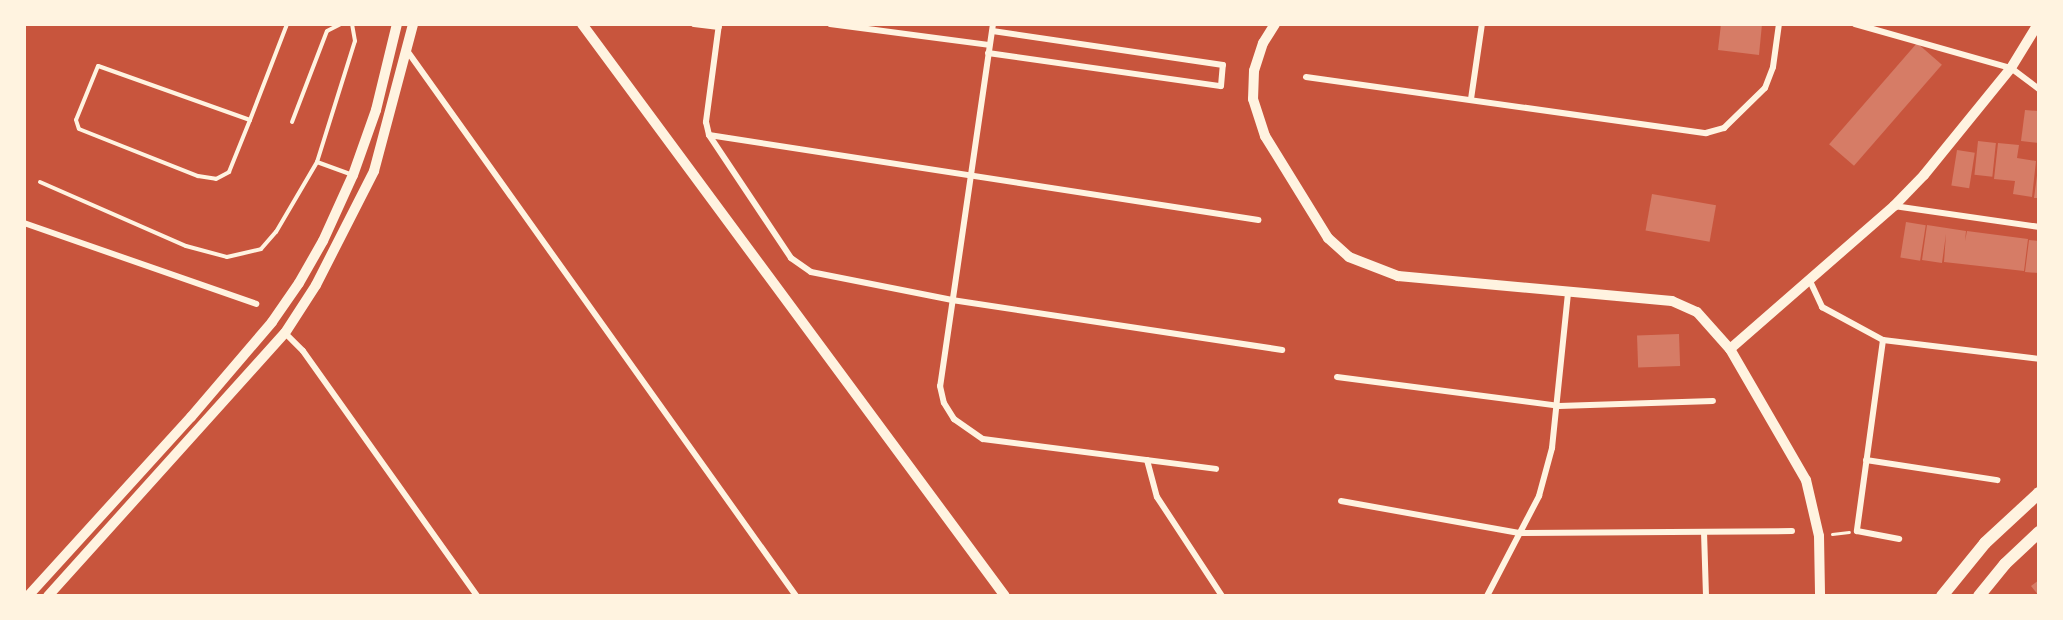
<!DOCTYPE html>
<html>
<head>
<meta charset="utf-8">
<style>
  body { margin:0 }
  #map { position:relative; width:2063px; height:620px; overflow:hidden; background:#c8553d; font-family:Montserrat,sans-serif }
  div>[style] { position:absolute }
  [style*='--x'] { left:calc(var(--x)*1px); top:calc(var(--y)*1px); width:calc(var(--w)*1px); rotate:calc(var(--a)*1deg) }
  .building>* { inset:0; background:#d67c66; transform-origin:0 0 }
  .path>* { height:3px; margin:-1.5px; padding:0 1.5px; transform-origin:1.5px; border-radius:1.5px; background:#fff3e0 }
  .service>* { height:4px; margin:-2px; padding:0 2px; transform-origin:2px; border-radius:2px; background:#fff3e0 }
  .minor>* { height:6px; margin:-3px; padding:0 3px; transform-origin:3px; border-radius:3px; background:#fff3e0 }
  .secondary>* { height:10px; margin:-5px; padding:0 5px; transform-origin:5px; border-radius:5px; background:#fff3e0 }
  .primary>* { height:12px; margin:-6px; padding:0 6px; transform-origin:6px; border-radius:6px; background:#fff3e0 }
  span { translate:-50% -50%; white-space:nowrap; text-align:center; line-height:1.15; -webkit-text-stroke:4.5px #fff3e0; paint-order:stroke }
  .frame { position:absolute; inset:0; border:26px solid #fff3e0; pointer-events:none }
</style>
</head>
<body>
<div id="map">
  <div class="building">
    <i style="clip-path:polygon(1721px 24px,1762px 24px,1759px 55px,1718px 50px)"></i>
    <i style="left:1917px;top:43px;width:33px;height:134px;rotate:41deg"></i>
    <i style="clip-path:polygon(2025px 110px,2039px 111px,2039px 143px,2021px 141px)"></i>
    <i style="left:1978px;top:141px;width:18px;height:34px;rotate:6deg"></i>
    <i style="clip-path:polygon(1998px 143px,2019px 145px,2017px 158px,2036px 161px,2032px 197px,2013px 194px,2015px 181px,1994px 179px)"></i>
    <i style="left:1957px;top:150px;width:18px;height:36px;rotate:9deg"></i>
    <i style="clip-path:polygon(2038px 168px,2039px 168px,2039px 198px,2034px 198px)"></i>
    <i style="left:1652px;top:194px;width:65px;height:37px;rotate:10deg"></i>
    <i style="left:1906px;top:222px;width:20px;height:36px;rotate:9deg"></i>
    <i style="clip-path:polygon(1927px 225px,1966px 231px,1965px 241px,1967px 231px,2028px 239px,2024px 271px,1944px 262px,1946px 234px,1942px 263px,1922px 260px)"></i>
    <i style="clip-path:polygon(2029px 240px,2039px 241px,2039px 273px,2025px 272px)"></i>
    <i style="left:1679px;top:334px;width:32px;height:42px;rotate:88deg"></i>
    <i style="clip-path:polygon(2039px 580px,2039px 596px,2031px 586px)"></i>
  </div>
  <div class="path">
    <i style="--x:1832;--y:534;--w:17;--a:-7"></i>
  </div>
  <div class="service">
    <i style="--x:250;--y:120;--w:161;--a:-160.4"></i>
    <i style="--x:98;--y:66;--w:58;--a:112.2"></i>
    <i style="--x:76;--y:120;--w:9;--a:72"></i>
    <i style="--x:79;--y:129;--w:128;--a:21.6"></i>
    <i style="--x:198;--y:176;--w:18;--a:9"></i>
    <i style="--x:216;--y:179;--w:15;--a:-28"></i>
    <i style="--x:229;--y:172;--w:56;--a:-68"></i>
    <i style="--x:250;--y:120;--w:103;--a:-68.9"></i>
    <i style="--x:292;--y:122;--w:97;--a:-69"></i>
    <i style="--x:327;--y:31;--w:16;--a:-27"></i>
    <i style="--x:317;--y:162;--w:38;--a:20"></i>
    <i style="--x:40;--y:182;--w:159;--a:23.7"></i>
    <i style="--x:186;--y:246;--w:42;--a:15"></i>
    <i style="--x:227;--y:257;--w:35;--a:-13"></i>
    <i style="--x:261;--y:249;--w:23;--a:-49"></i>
    <i style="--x:276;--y:232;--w:81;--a:-59.6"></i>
    <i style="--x:317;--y:162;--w:127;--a:-72.6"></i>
    <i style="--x:355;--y:41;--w:17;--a:-100"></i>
  </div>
  <div class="minor">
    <i style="--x:694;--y:24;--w:25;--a:7"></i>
    <i style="--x:719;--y:24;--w:99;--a:97.6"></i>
    <i style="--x:706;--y:122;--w:13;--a:77"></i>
    <i style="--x:709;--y:135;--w:148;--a:56.3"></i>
    <i style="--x:791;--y:258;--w:24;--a:35"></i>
    <i style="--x:811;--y:272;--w:144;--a:11.2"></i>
    <i style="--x:952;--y:300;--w:334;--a:8.6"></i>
    <i style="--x:830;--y:24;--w:160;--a:7.5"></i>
    <i style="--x:993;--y:24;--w:366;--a:98.3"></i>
    <i style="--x:940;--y:386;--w:17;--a:77"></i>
    <i style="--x:944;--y:403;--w:19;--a:58"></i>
    <i style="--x:954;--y:419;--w:35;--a:35"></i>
    <i style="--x:983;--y:439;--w:235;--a:7.3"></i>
    <i style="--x:1855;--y:24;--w:162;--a:15.8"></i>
    <i style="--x:2011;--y:68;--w:35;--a:37"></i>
    <i style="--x:408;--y:52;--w:668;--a:54.5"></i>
    <i style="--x:988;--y:53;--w:235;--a:8.1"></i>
    <i style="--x:1221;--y:86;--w:21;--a:-85"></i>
    <i style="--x:1223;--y:65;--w:233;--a:-171.6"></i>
    <i style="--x:1306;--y:77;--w:404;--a:8"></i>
    <i style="--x:1706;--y:133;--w:19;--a:-16"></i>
    <i style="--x:1724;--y:128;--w:57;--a:-44.3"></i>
    <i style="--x:1765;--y:88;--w:22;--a:-69"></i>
    <i style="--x:1773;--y:67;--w:43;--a:-82.1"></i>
    <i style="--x:1471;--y:99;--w:76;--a:-81.7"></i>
    <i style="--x:709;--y:135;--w:556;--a:8.8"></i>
    <i style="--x:1894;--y:206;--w:147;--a:8.2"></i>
    <i style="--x:24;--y:223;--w:246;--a:19.2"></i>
    <i style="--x:1810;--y:281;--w:29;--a:65"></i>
    <i style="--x:1822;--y:307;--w:69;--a:28.4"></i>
    <i style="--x:1883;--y:340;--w:157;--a:6.9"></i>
    <i style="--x:285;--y:333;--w:25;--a:45"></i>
    <i style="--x:303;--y:351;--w:301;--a:54.6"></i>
    <i style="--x:1883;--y:340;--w:193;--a:97.8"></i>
    <i style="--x:1857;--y:531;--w:43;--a:10.8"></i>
    <i style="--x:1337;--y:377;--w:224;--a:7.4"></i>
    <i style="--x:1559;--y:406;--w:154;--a:-1.9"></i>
    <i style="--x:1147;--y:460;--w:38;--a:75"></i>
    <i style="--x:1157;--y:497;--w:118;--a:56.7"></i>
    <i style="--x:1866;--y:460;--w:133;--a:8.7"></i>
    <i style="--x:1341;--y:501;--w:181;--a:10.2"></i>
    <i style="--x:1519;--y:533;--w:273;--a:-0.4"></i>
    <i style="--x:1704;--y:532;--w:64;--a:88.2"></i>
    <i style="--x:1487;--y:596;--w:113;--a:-62.5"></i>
    <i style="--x:1539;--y:496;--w:50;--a:-74.8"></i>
    <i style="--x:1552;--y:448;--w:156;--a:-84.1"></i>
  </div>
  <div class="secondary">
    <i style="--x:582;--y:24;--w:711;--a:53.52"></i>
    <i style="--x:1275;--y:24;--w:22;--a:122"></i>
    <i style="--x:1263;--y:43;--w:29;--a:108"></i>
    <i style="--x:1254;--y:71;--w:28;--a:92"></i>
    <i style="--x:1253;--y:99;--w:39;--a:72"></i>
    <i style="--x:1265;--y:136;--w:120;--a:58.3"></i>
    <i style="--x:1328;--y:238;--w:28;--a:42"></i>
    <i style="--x:1349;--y:257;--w:53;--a:21.2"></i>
    <i style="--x:1398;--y:276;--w:275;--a:5.2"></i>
    <i style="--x:1672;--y:301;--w:27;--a:24"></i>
    <i style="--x:1697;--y:312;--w:50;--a:48.3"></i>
    <i style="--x:1730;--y:349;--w:151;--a:59.9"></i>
    <i style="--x:1806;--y:480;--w:57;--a:76.9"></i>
    <i style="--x:1819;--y:536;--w:60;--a:89"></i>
    <i style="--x:1730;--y:349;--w:218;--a:-41.1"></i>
    <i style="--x:1894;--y:206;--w:43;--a:-45.9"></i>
    <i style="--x:1924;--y:175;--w:138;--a:-50.9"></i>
    <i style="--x:2011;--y:68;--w:52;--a:-58.5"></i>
    <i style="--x:28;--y:596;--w:242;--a:-47.7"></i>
    <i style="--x:191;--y:417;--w:125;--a:-49.5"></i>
    <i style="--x:272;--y:322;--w:47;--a:-55.3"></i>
    <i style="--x:299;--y:283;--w:48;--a:-60.3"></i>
    <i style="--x:323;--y:241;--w:72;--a:-65.6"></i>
    <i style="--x:353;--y:175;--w:69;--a:-70.5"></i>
    <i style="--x:376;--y:110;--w:89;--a:-76.3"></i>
    <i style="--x:48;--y:596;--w:354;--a:-48"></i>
    <i style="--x:285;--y:333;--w:57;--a:-57.1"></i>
    <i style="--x:316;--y:285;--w:128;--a:-63"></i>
    <i style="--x:374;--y:171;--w:152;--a:-75.1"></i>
  </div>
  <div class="primary">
    <i style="--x:1942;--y:596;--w:68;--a:-50.9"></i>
    <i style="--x:1985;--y:543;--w:74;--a:-42.8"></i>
    <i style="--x:1979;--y:596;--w:41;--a:-50.9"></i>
    <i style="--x:2005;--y:564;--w:47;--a:-43.3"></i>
  </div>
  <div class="frame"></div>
</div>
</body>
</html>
